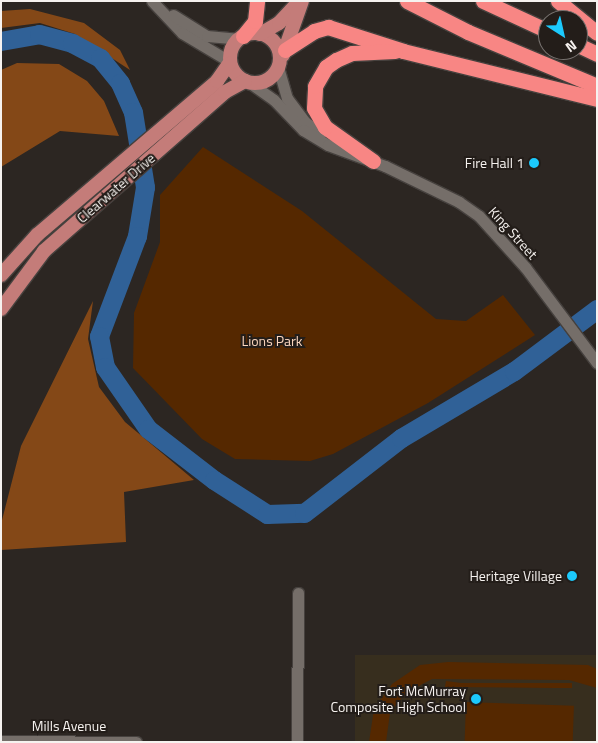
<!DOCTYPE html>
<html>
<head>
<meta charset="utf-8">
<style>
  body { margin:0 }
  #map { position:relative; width:598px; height:743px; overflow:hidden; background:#2c2622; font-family:"Titillium Web",sans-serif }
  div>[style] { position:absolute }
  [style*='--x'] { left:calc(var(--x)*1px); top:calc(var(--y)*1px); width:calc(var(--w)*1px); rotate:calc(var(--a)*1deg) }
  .education>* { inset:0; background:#372e1e; transform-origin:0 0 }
  .green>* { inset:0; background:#552800; transform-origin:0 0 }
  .forest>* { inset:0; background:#844817 }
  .river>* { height:19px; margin:-9.5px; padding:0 9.5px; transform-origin:9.5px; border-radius:9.5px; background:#306197 }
  .roads { filter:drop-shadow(1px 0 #46413e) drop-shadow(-1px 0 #46413e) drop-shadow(0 1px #46413e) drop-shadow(0 -1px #46413e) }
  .minor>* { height:11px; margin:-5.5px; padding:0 5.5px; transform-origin:5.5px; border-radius:5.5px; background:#756e69 }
  .major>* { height:14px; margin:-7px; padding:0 7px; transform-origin:7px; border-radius:7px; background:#c47c79 }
  .major>.ring { margin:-7px; padding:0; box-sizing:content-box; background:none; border:14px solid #c47c79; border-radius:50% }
  .highway>* { height:15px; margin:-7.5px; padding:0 7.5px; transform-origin:7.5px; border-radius:7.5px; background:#f88684 }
  .dots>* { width:14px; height:14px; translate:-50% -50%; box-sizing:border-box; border:2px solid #231d19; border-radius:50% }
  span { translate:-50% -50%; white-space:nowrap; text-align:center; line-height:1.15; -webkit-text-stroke:4px #231d19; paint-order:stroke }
  .poi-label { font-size:14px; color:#f6f2ef }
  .right { translate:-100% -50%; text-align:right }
  .street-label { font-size:14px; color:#f6f2ef }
  .park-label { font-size:14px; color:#fbd6be }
  .frame { position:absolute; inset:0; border:2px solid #f6f2ef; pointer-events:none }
  .north { position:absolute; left:538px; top:10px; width:50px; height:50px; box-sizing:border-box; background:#231d19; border:1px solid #77726f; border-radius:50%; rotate:145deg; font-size:14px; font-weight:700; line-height:20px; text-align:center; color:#f6f2ef }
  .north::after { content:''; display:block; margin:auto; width:18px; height:22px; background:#1cc9fc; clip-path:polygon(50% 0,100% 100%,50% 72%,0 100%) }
</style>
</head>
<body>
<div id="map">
  <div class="education">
    <i style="left:355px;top:655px;width:242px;height:87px"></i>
  </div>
  <div class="green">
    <i style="clip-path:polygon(203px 147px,302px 211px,436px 319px,466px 321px,503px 295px,535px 335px,428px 403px,333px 454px,310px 461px,235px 459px,202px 439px,133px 368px,134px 313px,160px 242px,160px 195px)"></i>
    <i style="clip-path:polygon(448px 662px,588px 665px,597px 669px,597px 688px,569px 680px,432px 679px,407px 692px,398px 702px,390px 713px,386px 742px,369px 742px,374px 709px,392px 684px,420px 665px)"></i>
    <i style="clip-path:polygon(446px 681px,461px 683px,572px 683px,572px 688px,555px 688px,445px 687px)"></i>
    <i style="left:466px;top:702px;width:108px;height:40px;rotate:2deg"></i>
  </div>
  <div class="forest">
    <i style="clip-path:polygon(30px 9px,84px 23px,120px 50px,130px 70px,75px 34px,40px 23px,1px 28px,1px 11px)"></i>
    <i style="clip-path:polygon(17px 63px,59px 64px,87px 81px,104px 101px,119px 136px,60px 131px,1px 167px,1px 70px)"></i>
    <i style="clip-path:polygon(93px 301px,88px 339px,99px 387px,125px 422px,194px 480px,124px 492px,126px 542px,1px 550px,1px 524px,21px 446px)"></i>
  </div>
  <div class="river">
    <i style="--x:1;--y:41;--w:39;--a:-10"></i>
    <i style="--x:39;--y:34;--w:34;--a:15"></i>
    <i style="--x:72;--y:43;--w:32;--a:28"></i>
    <i style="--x:100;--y:58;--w:32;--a:51"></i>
    <i style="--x:120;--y:83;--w:32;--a:66"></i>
    <i style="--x:133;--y:112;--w:76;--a:80.9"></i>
    <i style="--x:145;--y:187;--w:50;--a:99.3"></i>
    <i style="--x:137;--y:236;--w:107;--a:110.8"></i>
    <i style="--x:99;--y:336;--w:32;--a:79"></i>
    <i style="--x:105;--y:367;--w:75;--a:55.3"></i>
    <i style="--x:148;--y:429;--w:83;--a:37.7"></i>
    <i style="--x:214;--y:480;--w:63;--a:32.7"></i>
    <i style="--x:267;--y:514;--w:37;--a:-2"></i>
    <i style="--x:304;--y:513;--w:123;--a:-37.7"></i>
    <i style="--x:401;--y:438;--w:131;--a:-30.7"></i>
    <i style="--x:514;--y:371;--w:104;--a:-36.8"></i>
  </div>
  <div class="roads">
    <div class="minor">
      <i style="--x:152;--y:1;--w:44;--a:46.8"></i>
      <i style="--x:182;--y:33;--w:55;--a:30.8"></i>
      <i style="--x:173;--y:15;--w:40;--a:32"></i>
      <i style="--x:207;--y:36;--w:33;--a:5"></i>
      <i style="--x:278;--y:67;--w:32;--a:74"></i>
      <i style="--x:287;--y:98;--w:30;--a:53"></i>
      <i style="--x:305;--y:122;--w:19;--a:35"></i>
      <i style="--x:250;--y:83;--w:29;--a:35"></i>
      <i style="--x:274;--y:100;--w:42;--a:46"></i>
      <i style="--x:303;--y:130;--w:29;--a:31"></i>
      <i style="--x:328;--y:145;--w:61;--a:20.2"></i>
      <i style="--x:385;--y:166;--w:82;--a:25.9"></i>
      <i style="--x:459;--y:202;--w:24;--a:35"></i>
      <i style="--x:479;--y:216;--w:69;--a:48"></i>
      <i style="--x:525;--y:267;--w:120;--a:53.1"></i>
      <i style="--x:1;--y:741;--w:135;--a:0.4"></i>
      <i style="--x:297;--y:742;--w:149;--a:-89.6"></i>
    </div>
    <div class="major">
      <i class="ring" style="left:230px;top:33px;width:36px;height:36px"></i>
      <i style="--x:260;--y:34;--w:22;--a:-30"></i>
      <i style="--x:279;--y:23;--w:26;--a:-47"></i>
      <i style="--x:283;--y:55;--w:57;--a:-70.6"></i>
      <i style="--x:1;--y:275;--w:54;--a:-48"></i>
      <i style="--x:37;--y:235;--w:237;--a:-40.5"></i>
      <i style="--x:217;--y:81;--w:21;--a:-55"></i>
      <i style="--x:1;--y:309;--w:72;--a:-53.4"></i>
      <i style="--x:44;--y:251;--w:241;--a:-41.3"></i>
      <i style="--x:225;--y:92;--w:23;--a:-29"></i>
    </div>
    <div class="highway">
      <i style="--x:407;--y:1;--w:68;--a:26.9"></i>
      <i style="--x:468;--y:32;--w:140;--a:22.7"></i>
      <i style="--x:483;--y:1;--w:72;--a:24.8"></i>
      <i style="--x:558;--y:1;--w:50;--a:39.4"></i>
      <i style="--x:243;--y:36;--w:19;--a:-51"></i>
      <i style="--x:255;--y:21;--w:20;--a:-84"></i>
      <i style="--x:578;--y:45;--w:21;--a:25"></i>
      <i style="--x:285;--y:50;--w:35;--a:-33"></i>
      <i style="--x:314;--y:31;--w:15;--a:-16"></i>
      <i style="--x:328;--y:27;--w:79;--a:17.7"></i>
      <i style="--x:403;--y:51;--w:200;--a:13.9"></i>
      <i style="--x:373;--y:161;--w:59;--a:-144.7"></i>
      <i style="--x:325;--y:127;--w:22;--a:-120"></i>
      <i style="--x:314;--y:108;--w:22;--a:-87"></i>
      <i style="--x:315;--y:86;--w:22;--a:-60"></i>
      <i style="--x:326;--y:67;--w:12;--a:-35"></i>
      <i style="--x:336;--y:60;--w:17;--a:-24"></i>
      <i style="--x:352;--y:53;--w:43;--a:-2.7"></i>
    </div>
  </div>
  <div class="dots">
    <i style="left:534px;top:163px;background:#1cc9fc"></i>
    <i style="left:572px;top:576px;background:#1cc9fc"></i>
    <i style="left:476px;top:699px;background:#1cc9fc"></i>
  </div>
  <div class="poi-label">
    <span class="right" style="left:524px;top:163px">Fire Hall 1</span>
    <span class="right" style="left:562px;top:576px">Heritage Village</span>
    <span class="right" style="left:466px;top:699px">Fort McMurray<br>Composite High School</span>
  </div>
  <div class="street-label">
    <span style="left:116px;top:188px;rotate:-41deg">Clearwater Drive</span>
    <span style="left:513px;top:233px;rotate:48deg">King Street</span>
    <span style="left:69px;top:726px">Mills Avenue</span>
  </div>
  <div class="park-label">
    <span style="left:272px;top:341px">Lions Park</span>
  </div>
  <div class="frame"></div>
  <div class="north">N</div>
</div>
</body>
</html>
